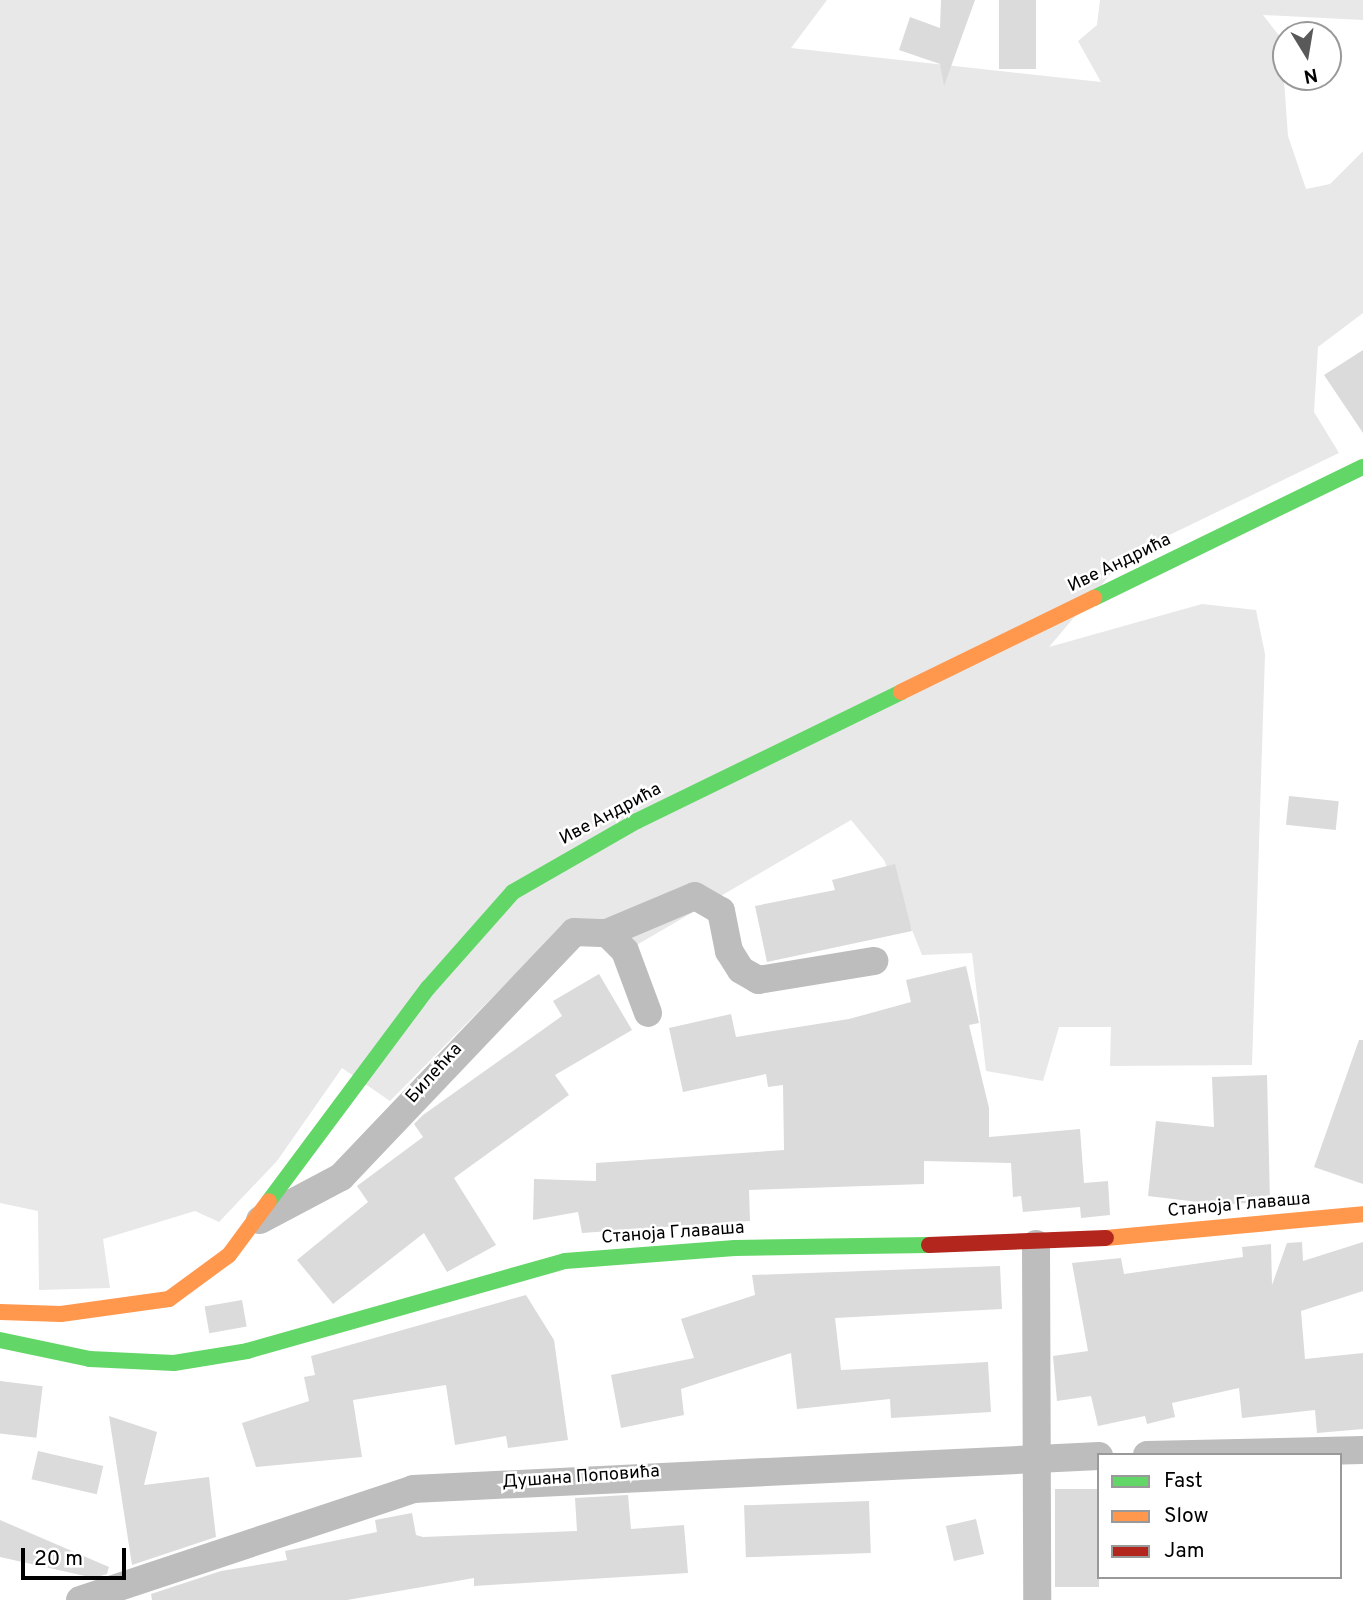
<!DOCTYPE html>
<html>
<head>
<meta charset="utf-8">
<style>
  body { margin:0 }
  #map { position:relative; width:1363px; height:1600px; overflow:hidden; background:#fff; font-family:Overpass,sans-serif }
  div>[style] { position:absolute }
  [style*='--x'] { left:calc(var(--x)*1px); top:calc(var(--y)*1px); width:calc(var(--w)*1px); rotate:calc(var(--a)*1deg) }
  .green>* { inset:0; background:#e8e8e8 }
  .building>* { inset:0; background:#dbdbdb; transform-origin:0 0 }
  .street>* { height:28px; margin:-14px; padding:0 14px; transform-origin:14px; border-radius:14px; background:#bdbdbd }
  .fast>* { height:16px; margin:-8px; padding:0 8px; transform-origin:8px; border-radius:8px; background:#63d668 }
  .slow>* { height:16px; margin:-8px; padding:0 8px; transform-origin:8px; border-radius:8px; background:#ff974d }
  .jam>* { height:16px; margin:-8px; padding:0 8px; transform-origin:8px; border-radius:8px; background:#b3261e }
  span { translate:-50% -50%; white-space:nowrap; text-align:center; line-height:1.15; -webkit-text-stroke:5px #fff; paint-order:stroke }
  .street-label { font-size:18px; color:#000 }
  .legend { position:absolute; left:1097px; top:1453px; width:245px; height:126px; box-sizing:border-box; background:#fff; border:2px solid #999; margin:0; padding:9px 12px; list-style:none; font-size:21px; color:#000 }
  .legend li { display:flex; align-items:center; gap:14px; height:35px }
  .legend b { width:35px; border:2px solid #999 }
  .north { position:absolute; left:1272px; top:21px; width:70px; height:70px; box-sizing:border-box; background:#fff; border:2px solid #999; border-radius:50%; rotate:169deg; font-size:19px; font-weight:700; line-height:28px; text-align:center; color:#000 }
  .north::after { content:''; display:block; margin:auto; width:24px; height:32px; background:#595959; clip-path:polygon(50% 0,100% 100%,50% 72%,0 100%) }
  .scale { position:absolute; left:21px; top:1548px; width:105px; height:32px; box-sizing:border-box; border:4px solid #000; border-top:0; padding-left:9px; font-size:21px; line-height:24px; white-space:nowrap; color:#000; -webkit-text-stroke:5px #fff; paint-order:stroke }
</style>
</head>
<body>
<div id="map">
  <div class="green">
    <i style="clip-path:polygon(0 0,827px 0,791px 48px,1101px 82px,1078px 41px,1097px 25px,1100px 0,1363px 0,1363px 20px,1263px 15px,1281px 38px,1288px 136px,1306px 189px,1330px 184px,1363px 151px,1363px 313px,1318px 347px,1314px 412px,1339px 453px,1126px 556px,1049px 647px,1202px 604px,1256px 610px,1265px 654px,1252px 1065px,1110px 1066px,1111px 1027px,1059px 1027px,1043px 1081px,986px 1071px,972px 953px,922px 955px,884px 860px,851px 820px,628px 950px,561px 928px,390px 1101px,342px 1068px,277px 1161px,219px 1222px,195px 1211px,103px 1239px,110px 1288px,39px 1290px,38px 1211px,0 1203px)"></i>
  </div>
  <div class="building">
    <i style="clip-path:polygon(941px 0,975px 0,944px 86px,940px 64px,899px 50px,910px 17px,940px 28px)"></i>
    <i style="left:999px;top:0;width:37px;height:69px"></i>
    <i style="clip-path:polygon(1363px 350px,1363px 433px,1324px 375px)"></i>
    <i style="left:1289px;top:796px;width:50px;height:29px;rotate:6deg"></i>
    <i style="clip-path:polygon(895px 864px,912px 931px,767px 962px,755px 906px,835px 890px,832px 880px)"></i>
    <i style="clip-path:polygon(966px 966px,979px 1023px,969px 1025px,989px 1108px,989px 1137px,1080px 1129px,1084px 1183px,1108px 1181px,1110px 1215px,1081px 1218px,1080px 1207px,1023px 1212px,1021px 1196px,1013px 1197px,1011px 1163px,924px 1161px,924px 1184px,749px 1190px,750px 1221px,582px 1233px,578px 1212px,533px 1220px,534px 1179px,596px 1181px,596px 1163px,784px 1150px,783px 1085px,768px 1087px,766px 1074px,683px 1092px,669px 1028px,731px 1014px,736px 1037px,849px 1019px,911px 1002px,906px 980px)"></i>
    <i style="clip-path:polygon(599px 974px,632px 1030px,555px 1075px,569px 1095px,454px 1178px,496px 1245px,447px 1272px,424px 1233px,333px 1304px,297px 1260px,368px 1202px,357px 1186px,423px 1137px,414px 1124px,423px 1115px,562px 1016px,553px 1001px)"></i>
    <i style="clip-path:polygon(1359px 1040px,1363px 1040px,1363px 1184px,1314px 1167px)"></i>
    <i style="clip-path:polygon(1267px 1075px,1270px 1201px,1223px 1205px,1148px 1196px,1156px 1121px,1214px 1127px,1212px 1077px)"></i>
    <i style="clip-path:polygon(1302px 1242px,1303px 1261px,1363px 1242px,1363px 1291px,1301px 1311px,1305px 1359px,1363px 1353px,1363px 1429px,1317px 1433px,1315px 1410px,1242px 1418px,1239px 1388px,1172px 1403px,1175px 1417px,1147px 1424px,1145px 1416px,1098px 1426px,1091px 1396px,1057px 1401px,1053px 1356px,1088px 1351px,1072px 1263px,1121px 1258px,1124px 1274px,1243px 1257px,1242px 1247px,1271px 1244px,1272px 1285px,1287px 1243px)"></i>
    <i style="clip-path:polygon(1000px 1266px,1002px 1309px,835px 1318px,841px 1370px,988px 1362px,991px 1412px,891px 1418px,890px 1399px,797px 1409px,791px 1353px,681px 1389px,684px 1415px,621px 1428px,611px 1375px,694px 1358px,681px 1319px,755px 1295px,752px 1275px)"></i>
    <i style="clip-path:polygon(526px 1295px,554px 1340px,568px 1440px,508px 1448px,506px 1436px,455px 1445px,446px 1385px,353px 1400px,362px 1457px,256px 1467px,242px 1423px,309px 1401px,304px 1377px,315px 1375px,311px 1356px)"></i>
    <i style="left:242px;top:1300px;width:27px;height:38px;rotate:80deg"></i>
    <i style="left:0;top:1381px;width:43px;height:52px;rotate:7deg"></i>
    <i style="clip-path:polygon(109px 1416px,157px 1432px,144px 1485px,209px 1477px,216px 1537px,132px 1565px)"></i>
    <i style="left:38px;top:1451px;width:67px;height:29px;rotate:13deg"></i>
    <i style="left:1099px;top:1489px;width:98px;height:44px;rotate:90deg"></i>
    <i style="clip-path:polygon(628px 1495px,631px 1529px,684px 1525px,688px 1573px,474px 1586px,474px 1578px,347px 1600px,152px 1600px,151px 1594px,221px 1571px,287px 1560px,285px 1551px,377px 1532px,375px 1520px,412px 1513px,416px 1535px,423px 1537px,577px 1531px,575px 1498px)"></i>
    <i style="left:869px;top:1501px;width:52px;height:125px;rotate:88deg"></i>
    <i style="left:976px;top:1519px;width:36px;height:31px;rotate:77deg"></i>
    <i style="clip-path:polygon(0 1520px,109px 1567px,107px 1574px,94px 1578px,0 1557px)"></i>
  </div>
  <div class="street">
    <i style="--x:607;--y:933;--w:25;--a:45"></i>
    <i style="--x:625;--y:951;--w:66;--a:69.6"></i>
    <i style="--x:260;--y:1220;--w:92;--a:-28"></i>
    <i style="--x:341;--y:1177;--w:338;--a:-46.4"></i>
    <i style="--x:574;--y:932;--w:33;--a:2"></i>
    <i style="--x:607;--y:933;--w:95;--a:-22.8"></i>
    <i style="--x:695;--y:896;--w:30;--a:30"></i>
    <i style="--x:721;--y:911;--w:41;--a:78.7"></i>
    <i style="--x:729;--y:951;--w:22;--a:58"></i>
    <i style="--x:741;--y:970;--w:20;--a:30"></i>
    <i style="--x:758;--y:980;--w:118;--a:-9.3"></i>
    <i style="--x:1036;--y:1244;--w:356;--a:89.8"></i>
    <i style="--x:1147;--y:1455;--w:216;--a:-1.3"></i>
    <i style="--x:80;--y:1600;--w:351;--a:-18.4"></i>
    <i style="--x:413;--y:1489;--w:687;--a:-2.75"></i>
  </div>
  <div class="fast">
    <i style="--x:1094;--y:598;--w:299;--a:-26"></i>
    <i style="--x:269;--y:1201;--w:266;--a:-53.3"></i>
    <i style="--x:428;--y:988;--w:128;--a:-48.5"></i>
    <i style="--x:513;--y:892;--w:143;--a:-29.8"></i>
    <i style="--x:637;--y:821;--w:294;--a:-26"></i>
    <i style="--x:0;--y:1340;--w:92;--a:11.9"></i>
    <i style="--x:90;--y:1359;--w:84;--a:2.7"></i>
    <i style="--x:174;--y:1363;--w:74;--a:-9.3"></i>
    <i style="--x:247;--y:1351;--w:330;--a:-15.8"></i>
    <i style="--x:565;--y:1261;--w:170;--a:-4.4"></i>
    <i style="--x:735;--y:1248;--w:194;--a:-0.9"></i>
  </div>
  <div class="slow">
    <i style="--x:901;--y:692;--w:215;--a:-26"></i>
    <i style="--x:1106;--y:1238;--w:258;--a:-5.3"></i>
    <i style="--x:0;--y:1312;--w:61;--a:1.9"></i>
    <i style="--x:61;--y:1314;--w:109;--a:-7.9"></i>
    <i style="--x:169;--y:1299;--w:74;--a:-36.3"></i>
    <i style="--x:229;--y:1255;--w:67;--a:-53.5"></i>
  </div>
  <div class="jam">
    <i style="--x:929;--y:1245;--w:177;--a:-2.3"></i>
  </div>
  <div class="street-label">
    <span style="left:1120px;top:564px;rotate:-26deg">Иве Андрића</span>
    <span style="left:611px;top:815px;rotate:-28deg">Иве Андрића</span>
    <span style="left:435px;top:1074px;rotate:-48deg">Билећка</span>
    <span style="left:1239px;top:1206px;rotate:-5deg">Станоја Главаша</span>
    <span style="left:673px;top:1234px;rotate:-4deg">Станоја Главаша</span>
    <span style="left:581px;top:1478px;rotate:-4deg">Душана Поповића</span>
  </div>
  <ul class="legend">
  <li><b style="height:9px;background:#63d668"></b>Fast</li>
  <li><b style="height:9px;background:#ff974d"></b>Slow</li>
  <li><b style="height:9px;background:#b3261e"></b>Jam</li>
  </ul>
  <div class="north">N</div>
  <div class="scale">20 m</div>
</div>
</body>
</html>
